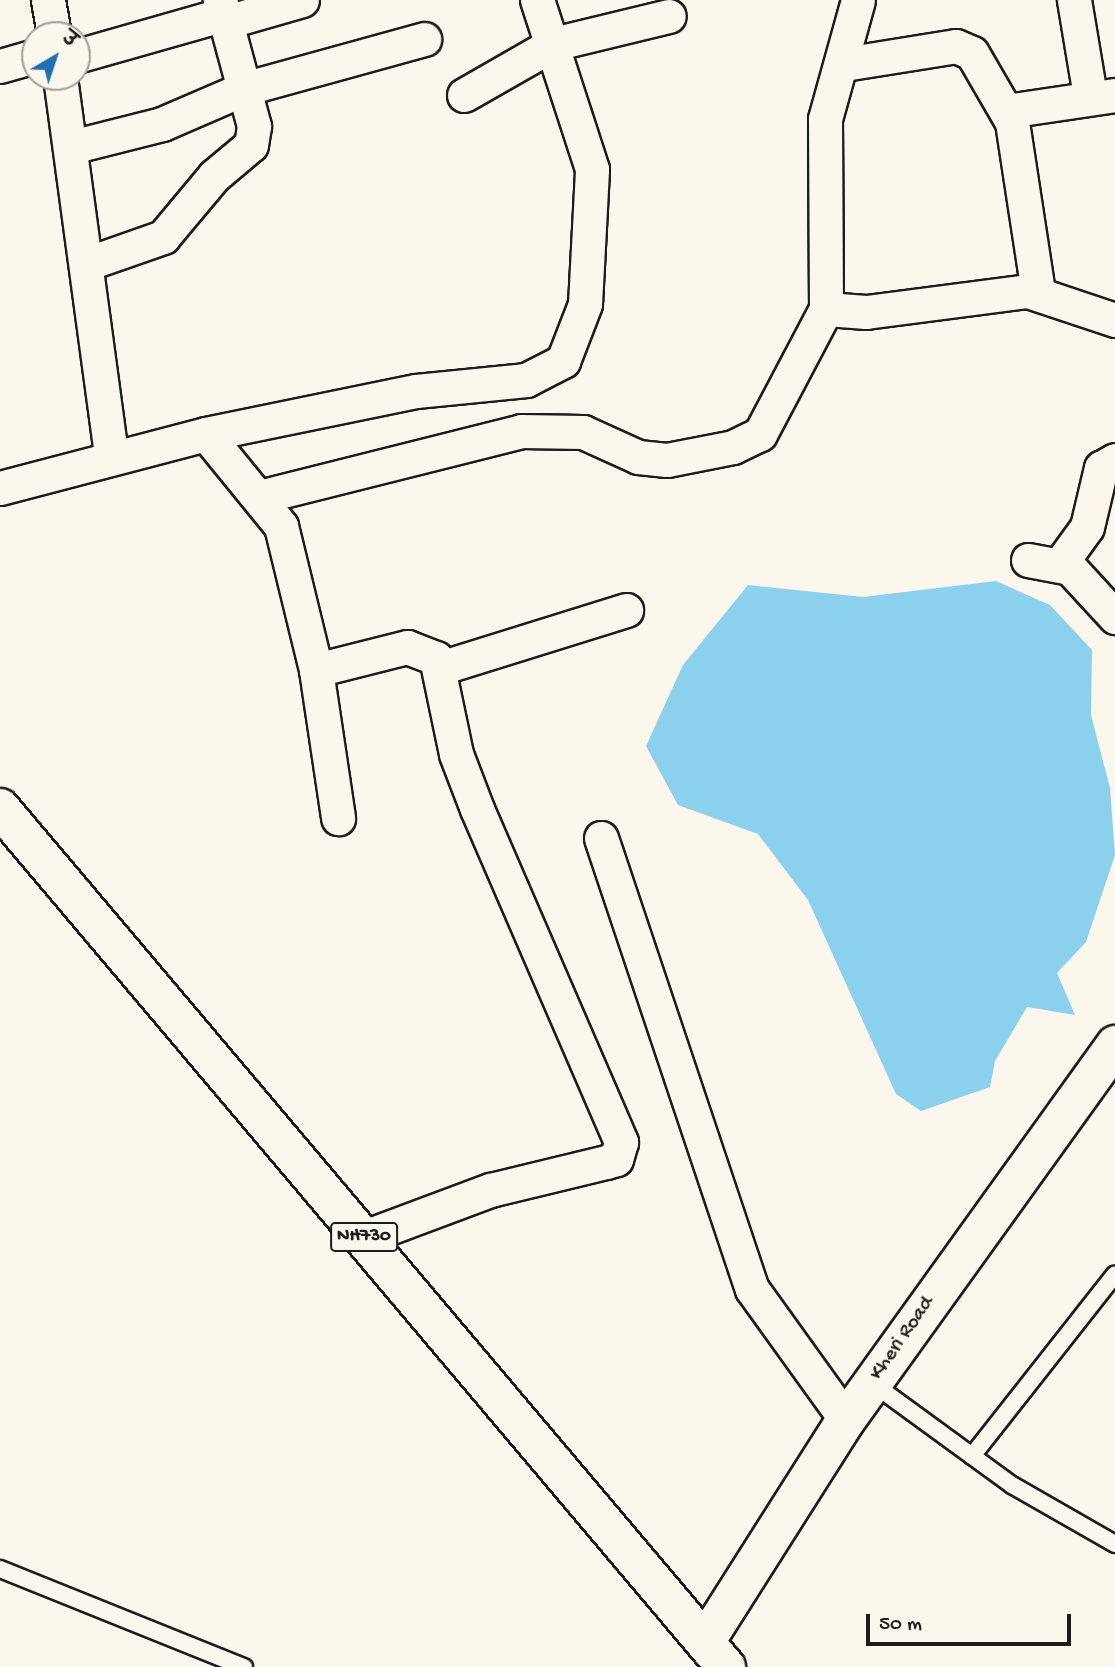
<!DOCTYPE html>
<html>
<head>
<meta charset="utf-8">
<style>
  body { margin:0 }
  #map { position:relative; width:1115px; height:1667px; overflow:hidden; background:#fbf7ec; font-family:"Gochi Hand","Playpen Sans Deva",sans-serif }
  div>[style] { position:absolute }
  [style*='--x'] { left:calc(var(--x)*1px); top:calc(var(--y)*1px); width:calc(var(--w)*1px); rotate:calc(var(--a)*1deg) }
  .water>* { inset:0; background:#8bd0ed }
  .roads { filter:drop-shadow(2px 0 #1c1c1c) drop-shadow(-2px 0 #1c1c1c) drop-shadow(0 2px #1c1c1c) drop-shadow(0 -2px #1c1c1c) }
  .service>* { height:16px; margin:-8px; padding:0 8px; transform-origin:8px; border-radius:8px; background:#fbf7ec }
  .minor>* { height:33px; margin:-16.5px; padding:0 16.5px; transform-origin:16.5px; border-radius:16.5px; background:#fbf7ec }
  .tertiary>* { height:38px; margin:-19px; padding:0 19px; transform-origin:19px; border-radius:19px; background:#fbf7ec }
  .trunk>* { height:38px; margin:-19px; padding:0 19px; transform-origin:19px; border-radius:19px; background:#fbf7ec }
  span { translate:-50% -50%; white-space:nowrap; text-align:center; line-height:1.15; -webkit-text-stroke:7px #fbf7ec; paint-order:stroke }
  .shield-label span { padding:2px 5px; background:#fbf7ec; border:2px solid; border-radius:5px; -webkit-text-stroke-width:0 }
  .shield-label { font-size:19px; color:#1c1c1c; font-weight:700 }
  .street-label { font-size:21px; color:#1c1c1c }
  .north { position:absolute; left:21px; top:21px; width:70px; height:70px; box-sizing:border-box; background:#fbf7ec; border:2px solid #a29f99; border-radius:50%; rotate:39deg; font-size:19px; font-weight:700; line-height:28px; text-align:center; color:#1c1c1c }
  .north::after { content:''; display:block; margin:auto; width:24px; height:32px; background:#1f6fb2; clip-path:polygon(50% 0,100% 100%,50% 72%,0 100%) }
  .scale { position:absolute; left:866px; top:1614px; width:205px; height:32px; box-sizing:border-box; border:4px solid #1c1c1c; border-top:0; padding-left:9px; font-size:21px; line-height:24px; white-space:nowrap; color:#1c1c1c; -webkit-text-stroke:5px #fbf7ec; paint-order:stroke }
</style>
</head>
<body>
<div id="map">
  <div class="water">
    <i style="clip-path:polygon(996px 581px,1050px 605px,1092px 650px,1091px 715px,1110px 788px,1115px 855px,1086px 942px,1057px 973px,1075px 1015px,1027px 1007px,995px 1061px,990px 1087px,921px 1111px,896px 1094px,808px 900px,758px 834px,678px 805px,646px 746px,683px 665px,748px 585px,863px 597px)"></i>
  </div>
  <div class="roads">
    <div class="service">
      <i style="--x:872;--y:1383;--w:173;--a:36.1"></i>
      <i style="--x:1012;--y:1485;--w:119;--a:29.8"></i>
      <i style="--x:972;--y:1456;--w:231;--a:-51.8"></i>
      <i style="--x:0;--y:1569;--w:263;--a:21.9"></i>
    </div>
    <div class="minor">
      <i style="--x:48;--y:0;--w:36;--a:80"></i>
      <i style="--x:1074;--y:0;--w:97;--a:80.5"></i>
      <i style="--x:226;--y:22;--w:79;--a:-16.1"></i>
      <i style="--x:77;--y:56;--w:153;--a:-15.9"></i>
      <i style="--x:844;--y:64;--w:113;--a:-9.1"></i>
      <i style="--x:956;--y:46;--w:17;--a:24"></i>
      <i style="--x:972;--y:53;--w:80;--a:59.9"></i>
      <i style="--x:1012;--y:122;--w:172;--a:81.3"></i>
      <i style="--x:0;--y:66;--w:36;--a:-16"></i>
      <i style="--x:60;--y:77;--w:381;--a:82.3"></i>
      <i style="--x:464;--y:95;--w:103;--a:-29.8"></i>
      <i style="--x:553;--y:44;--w:119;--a:-13.6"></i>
      <i style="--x:1007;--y:111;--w:109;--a:-8.4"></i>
      <i style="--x:71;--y:147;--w:94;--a:-14.2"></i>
      <i style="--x:162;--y:124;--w:88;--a:-23.4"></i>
      <i style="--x:243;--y:89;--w:188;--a:-15.4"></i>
      <i style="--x:86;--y:264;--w:82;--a:-19.3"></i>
      <i style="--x:163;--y:237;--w:80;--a:-50.1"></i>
      <i style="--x:214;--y:176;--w:48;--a:-40"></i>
      <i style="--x:251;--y:145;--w:19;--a:-81"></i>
      <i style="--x:254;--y:126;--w:131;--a:-105.1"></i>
      <i style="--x:826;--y:309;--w:40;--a:4.3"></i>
      <i style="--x:866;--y:312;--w:163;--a:-7.4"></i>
      <i style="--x:1028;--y:291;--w:92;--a:18.4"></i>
      <i style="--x:206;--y:434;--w:119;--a:50.8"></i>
      <i style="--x:281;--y:526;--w:148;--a:76.3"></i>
      <i style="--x:316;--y:670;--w:150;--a:81.5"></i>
      <i style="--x:0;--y:488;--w:213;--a:-14.7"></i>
      <i style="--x:206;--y:434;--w:214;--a:-11.6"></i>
      <i style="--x:416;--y:391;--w:111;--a:-5.7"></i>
      <i style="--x:526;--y:380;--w:42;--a:-27.2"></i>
      <i style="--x:563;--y:361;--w:61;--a:-68.9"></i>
      <i style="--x:585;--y:304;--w:135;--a:-87"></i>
      <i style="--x:592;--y:169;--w:178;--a:-108"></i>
      <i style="--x:263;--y:496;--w:266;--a:-14.1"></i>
      <i style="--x:521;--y:431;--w:62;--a:0.9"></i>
      <i style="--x:583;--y:432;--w:60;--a:24.4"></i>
      <i style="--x:638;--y:457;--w:29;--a:6"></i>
      <i style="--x:667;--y:460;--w:67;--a:-11.1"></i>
      <i style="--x:733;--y:447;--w:30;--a:-26"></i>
      <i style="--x:760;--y:434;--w:141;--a:-62.2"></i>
      <i style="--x:826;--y:309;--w:190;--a:-90.3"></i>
      <i style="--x:825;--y:119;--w:123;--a:-74.5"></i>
      <i style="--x:1028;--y:560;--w:43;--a:10.8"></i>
      <i style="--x:1070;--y:568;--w:67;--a:47.4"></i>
      <i style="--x:1061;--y:563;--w:44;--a:-54.2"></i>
      <i style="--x:1087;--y:527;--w:61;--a:-76.7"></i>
      <i style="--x:1101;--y:468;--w:16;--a:-30"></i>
      <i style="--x:440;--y:668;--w:195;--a:-17.3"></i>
      <i style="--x:316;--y:670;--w:94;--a:-14.2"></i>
      <i style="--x:407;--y:647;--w:31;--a:21"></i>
      <i style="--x:436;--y:658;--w:98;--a:78.2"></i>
      <i style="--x:456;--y:754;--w:59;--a:69.1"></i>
      <i style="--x:477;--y:809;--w:363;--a:66.6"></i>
      <i style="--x:621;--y:1142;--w:18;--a:106"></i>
      <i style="--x:616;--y:1159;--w:10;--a:163"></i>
      <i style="--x:606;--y:1162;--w:119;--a:166.4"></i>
      <i style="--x:490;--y:1190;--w:134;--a:159.5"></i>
      <i style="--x:601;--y:838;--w:476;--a:71.5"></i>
      <i style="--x:752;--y:1289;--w:161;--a:54.3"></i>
    </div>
    <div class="tertiary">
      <i style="--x:705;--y:1642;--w:263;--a:-57.6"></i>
      <i style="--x:846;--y:1420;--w:462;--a:-54.3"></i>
    </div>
    <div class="trunk">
      <i style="--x:0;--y:808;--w:1125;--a:49.8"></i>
    </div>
  </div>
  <div class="shield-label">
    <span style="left:364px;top:1237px">NH730</span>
  </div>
  <div class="street-label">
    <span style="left:903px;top:1339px;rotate:-55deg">Kheri Road</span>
  </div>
  <div class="north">उ</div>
  <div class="scale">50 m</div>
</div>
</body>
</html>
